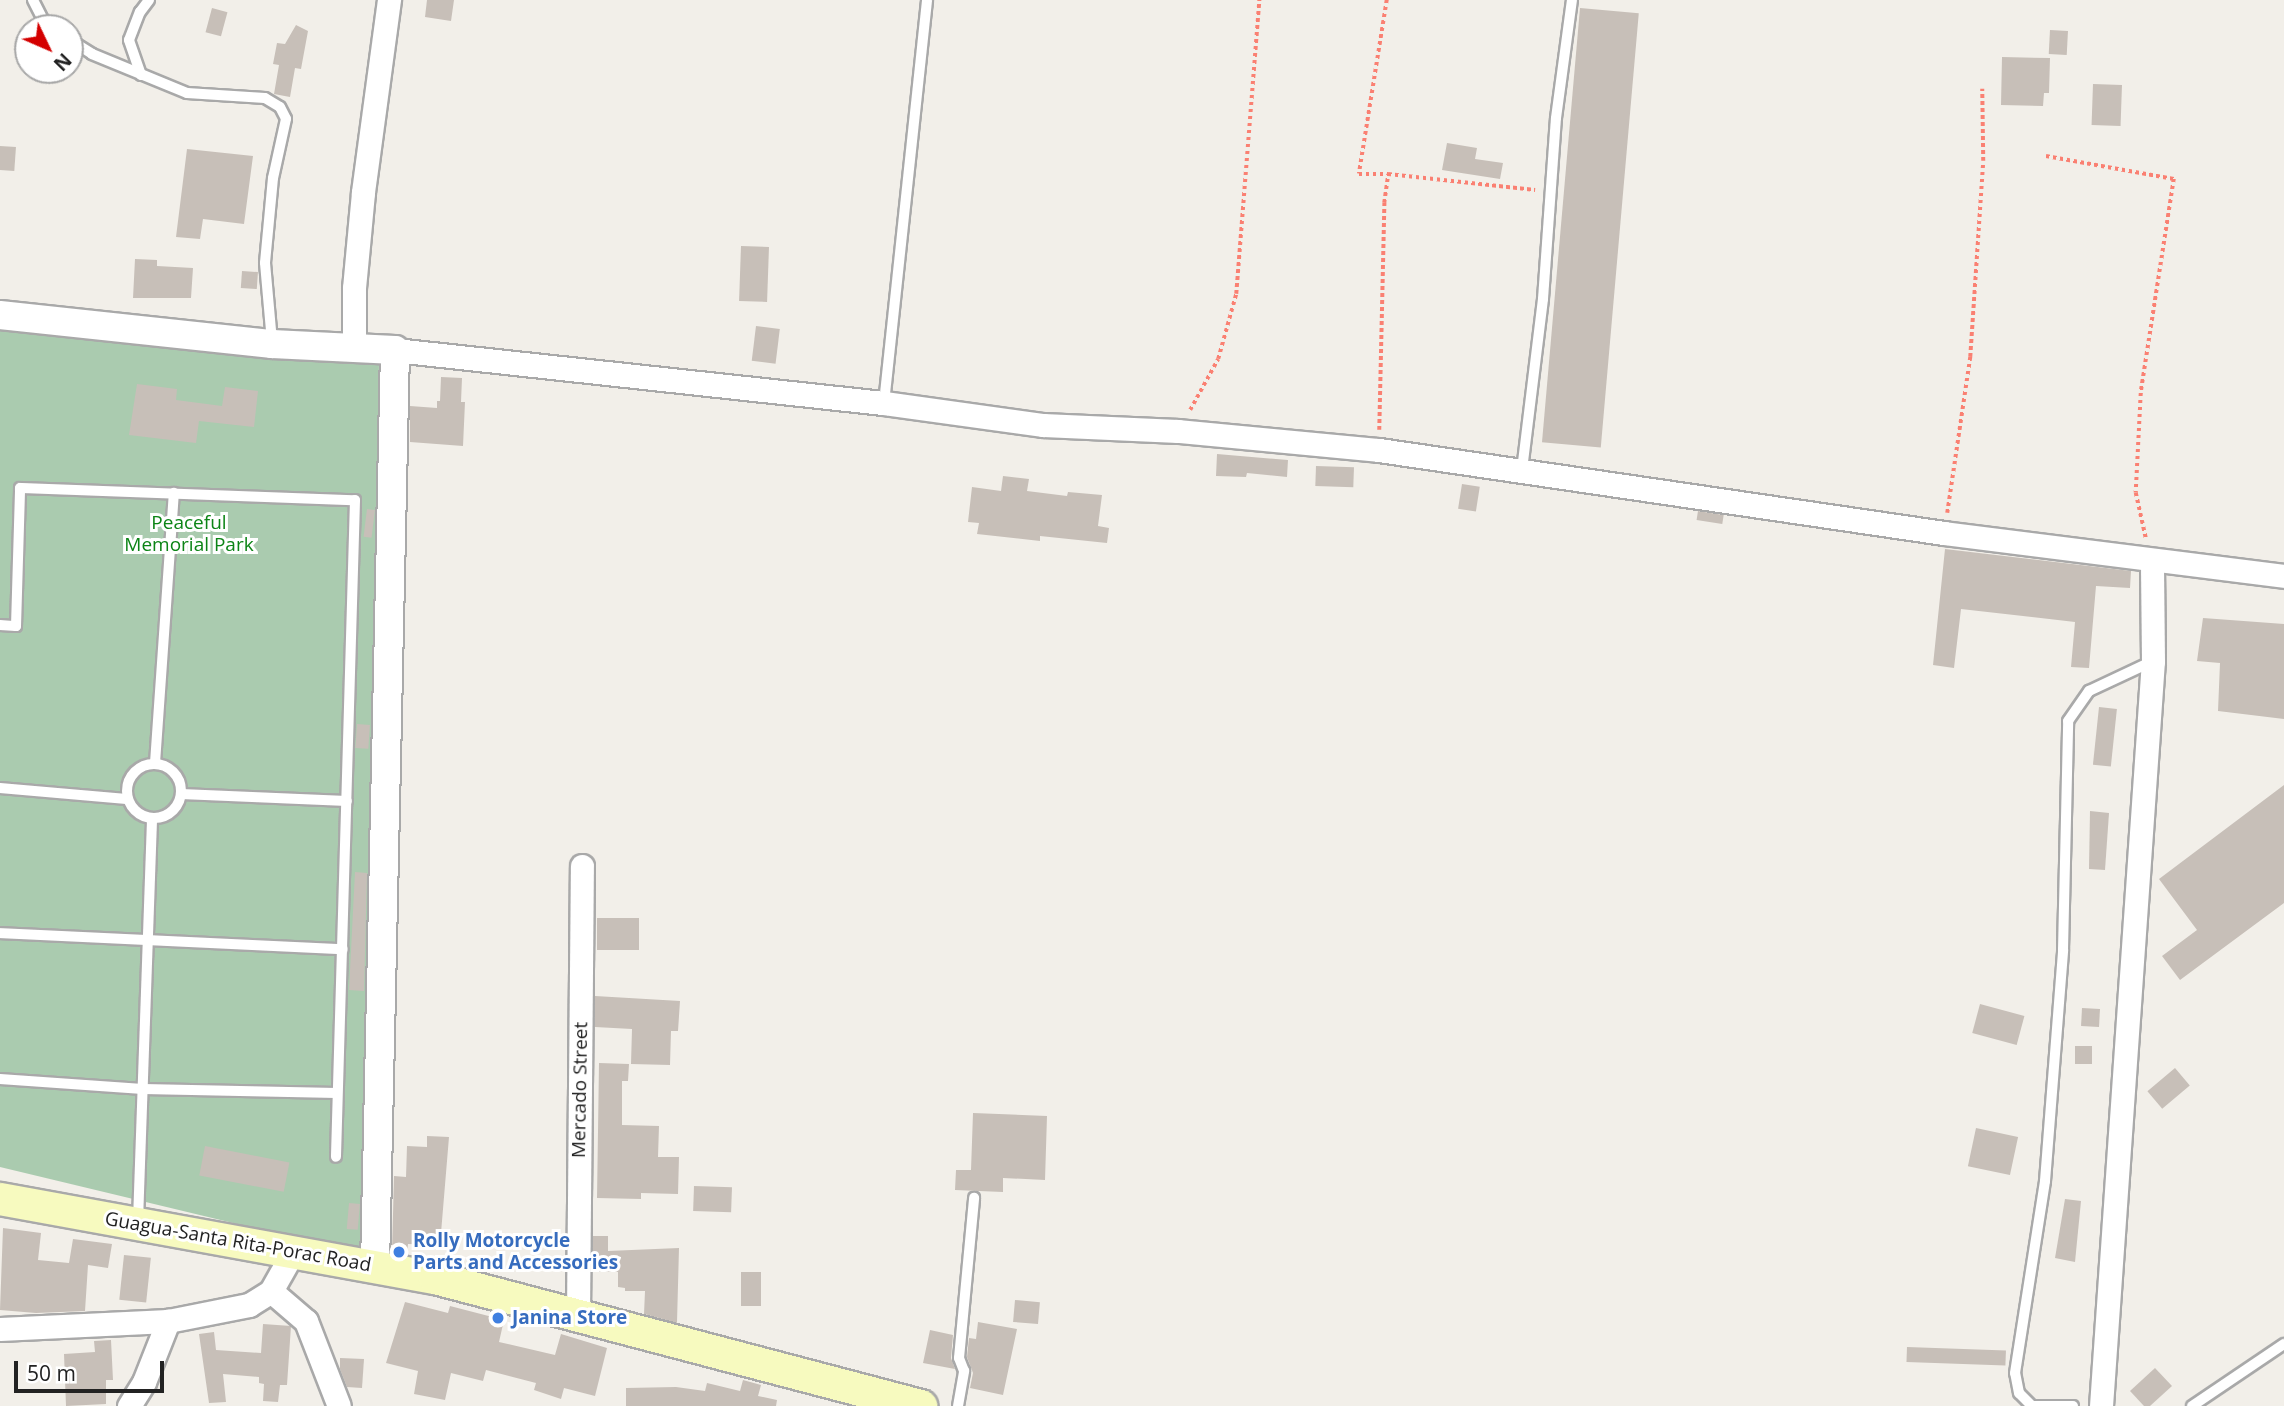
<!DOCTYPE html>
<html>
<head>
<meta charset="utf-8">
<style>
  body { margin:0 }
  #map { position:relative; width:2284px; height:1406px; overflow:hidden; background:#f2efe9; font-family:"Open Sans",sans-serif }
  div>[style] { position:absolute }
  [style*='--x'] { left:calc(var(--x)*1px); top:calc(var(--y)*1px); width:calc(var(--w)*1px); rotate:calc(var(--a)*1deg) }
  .cemetery>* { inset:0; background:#aacbaf }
  .building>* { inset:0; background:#c7bfb8; transform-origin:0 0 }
  .path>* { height:3.5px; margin-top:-1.75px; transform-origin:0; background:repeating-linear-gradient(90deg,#fa8072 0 3.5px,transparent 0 7px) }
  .roads { filter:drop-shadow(2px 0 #a9a9a9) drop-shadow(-2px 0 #a9a9a9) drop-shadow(0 2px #a9a9a9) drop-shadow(0 -2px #a9a9a9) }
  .service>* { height:10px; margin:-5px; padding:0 5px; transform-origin:5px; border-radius:5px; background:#fff }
  .service>.ring { margin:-5px; padding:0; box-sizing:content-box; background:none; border:10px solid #fff; border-radius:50% }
  .minor>* { height:23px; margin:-11.5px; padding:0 11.5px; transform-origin:11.5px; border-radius:11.5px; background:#fff }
  .tertiary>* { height:28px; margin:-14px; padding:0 14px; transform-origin:14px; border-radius:14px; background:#fff }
  .secondary>* { height:32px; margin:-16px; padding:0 16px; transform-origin:16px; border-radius:16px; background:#f7fabf }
  .dots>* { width:19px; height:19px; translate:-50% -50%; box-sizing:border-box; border:4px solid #fff; border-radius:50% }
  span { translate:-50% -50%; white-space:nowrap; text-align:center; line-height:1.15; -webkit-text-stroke:6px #fff; paint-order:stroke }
  .park-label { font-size:19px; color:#0c8416 }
  .street-label { font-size:19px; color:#222 }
  .shop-label { font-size:19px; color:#366cbe; font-weight:700 }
  .left { translate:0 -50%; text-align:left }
  .north { position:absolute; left:14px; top:14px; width:70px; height:70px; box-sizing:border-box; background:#fff; border:2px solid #a7a7a7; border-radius:50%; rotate:134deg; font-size:19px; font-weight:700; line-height:28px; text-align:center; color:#222 }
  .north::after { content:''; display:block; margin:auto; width:24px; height:32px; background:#d40000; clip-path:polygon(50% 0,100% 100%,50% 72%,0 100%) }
  .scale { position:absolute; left:14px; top:1361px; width:150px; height:32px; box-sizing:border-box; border:4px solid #222; border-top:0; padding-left:9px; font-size:21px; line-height:24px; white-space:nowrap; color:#222; -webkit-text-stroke:5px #fff; paint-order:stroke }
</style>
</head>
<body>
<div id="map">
  <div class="cemetery">
    <i style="clip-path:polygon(0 328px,379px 362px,370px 1256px,0 1167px)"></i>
  </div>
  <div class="building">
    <i style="clip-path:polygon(427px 0,454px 0,451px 21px,425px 17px)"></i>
    <i style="left:212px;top:8px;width:16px;height:25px;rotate:15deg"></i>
    <i style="left:1580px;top:8px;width:59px;height:436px;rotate:5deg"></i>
    <i style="clip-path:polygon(296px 25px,308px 31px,301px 69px,295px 68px,290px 97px,274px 94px,279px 65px,273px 64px,277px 43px,285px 44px)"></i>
    <i style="left:2050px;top:30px;width:18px;height:24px;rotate:3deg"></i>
    <i style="clip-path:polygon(2002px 57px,2050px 58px,2049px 93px,2044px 93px,2043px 106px,2001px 105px)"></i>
    <i style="left:2093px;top:84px;width:29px;height:41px;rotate:2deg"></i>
    <i style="clip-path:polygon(1447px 143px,1477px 148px,1475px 159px,1503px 163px,1500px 179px,1442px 170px)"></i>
    <i style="left:0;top:146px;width:16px;height:24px;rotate:4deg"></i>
    <i style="clip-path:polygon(187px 149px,253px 156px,244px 224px,203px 219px,200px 239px,176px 237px)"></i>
    <i style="left:741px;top:246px;width:28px;height:55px;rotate:2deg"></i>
    <i style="clip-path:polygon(135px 259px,157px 260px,157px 266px,193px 268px,191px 298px,133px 298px)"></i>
    <i style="left:242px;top:271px;width:16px;height:17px;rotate:4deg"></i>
    <i style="left:756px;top:326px;width:24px;height:35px;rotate:7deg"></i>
    <i style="clip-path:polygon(441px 377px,462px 378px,461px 402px,465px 402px,463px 446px,410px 442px,410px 406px,437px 408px,437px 401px,440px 401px)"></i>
    <i style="clip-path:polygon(137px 384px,177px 389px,176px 400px,222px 406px,225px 387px,258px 391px,254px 427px,199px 421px,196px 443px,129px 435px)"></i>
    <i style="clip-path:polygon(1217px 454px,1288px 460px,1287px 477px,1247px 473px,1246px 477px,1216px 476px)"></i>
    <i style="left:1316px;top:466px;width:38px;height:20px;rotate:2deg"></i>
    <i style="clip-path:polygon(1003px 476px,1029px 479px,1027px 491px,1067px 496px,1068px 492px,1102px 495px,1098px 526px,1109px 528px,1107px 543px,1040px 536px,1040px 541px,977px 534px,979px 523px,968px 522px,972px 487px,1001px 491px)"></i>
    <i style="left:1462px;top:484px;width:18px;height:25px;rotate:9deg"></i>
    <i style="left:367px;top:509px;width:8px;height:28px;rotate:7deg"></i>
    <i style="left:1698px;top:511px;width:26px;height:9px;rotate:9deg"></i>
    <i style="clip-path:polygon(1945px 549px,2131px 571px,2130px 588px,2096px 586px,2089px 668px,2071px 667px,2075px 622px,1961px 609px,1954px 668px,1933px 665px)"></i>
    <i style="clip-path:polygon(2203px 618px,2284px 624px,2284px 719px,2218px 711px,2220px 663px,2197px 661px)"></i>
    <i style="left:2099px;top:707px;width:18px;height:58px;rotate:6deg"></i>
    <i style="left:357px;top:724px;width:13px;height:24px;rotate:4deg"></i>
    <i style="clip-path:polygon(2284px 785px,2284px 903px,2180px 980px,2162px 956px,2197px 930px,2159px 879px)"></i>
    <i style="clip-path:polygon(2090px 811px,2109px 813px,2105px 870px,2089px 869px)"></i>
    <i style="clip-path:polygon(355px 872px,367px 873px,364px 991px,349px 990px)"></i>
    <i style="left:639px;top:918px;width:32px;height:42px;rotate:90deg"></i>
    <i style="clip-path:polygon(595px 996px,680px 1001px,678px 1031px,671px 1031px,670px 1065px,631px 1064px,632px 1029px,595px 1027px)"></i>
    <i style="left:1980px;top:1004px;width:46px;height:30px;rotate:15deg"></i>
    <i style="left:2082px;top:1008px;width:18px;height:18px;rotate:3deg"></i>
    <i style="left:2075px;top:1046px;width:17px;height:18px"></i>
    <i style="clip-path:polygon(599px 1063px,629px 1064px,628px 1081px,622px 1081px,622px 1125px,659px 1126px,658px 1157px,679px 1157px,678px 1194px,641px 1193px,641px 1199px,597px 1198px)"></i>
    <i style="left:2175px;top:1068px;width:23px;height:36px;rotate:50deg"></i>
    <i style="clip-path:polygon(973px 1113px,1047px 1116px,1045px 1180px,1003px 1178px,1003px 1192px,955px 1190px,956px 1170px,971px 1170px)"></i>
    <i style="left:1976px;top:1128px;width:43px;height:39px;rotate:12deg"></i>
    <i style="clip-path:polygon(427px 1136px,449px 1137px,440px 1245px,408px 1244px,407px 1254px,392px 1252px,394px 1176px,406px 1177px,407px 1146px,427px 1147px)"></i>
    <i style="left:205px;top:1146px;width:86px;height:30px;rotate:11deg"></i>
    <i style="left:694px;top:1186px;width:38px;height:25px;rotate:2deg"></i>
    <i style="clip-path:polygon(2065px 1199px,2081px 1201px,2075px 1262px,2055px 1258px)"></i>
    <i style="left:349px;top:1203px;width:11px;height:26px;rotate:5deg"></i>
    <i style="clip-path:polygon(3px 1228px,41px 1233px,38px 1260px,69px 1263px,73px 1239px,112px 1244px,108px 1268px,88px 1265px,85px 1311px,36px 1313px,0 1310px)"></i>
    <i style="clip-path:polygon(593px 1236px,608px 1236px,608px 1251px,679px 1248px,677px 1323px,644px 1314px,645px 1291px,625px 1291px,625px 1288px,618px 1287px,618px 1272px,592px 1271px)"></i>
    <i style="left:124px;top:1255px;width:27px;height:45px;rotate:6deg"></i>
    <i style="left:741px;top:1272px;width:20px;height:34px"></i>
    <i style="left:1015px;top:1300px;width:25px;height:22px;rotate:5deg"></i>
    <i style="clip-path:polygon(405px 1302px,448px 1313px,450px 1306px,504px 1320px,499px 1342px,555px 1355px,561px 1334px,607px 1348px,595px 1396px,564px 1388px,561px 1399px,534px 1390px,536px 1383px,486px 1370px,483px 1381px,451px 1373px,445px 1400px,414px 1394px,418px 1371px,386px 1363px)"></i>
    <i style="clip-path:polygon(978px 1322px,1017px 1329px,1003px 1395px,970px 1388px,973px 1373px,967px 1357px,969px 1338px,976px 1339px)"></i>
    <i style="clip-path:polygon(263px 1324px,291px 1326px,287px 1385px,280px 1385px,278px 1402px,263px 1401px,264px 1384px,259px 1383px,259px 1377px,223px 1374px,226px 1402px,209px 1403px,199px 1334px,214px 1332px,216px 1350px,261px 1353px)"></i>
    <i style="clip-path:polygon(930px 1330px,953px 1335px,951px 1358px,955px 1369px,923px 1363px)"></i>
    <i style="clip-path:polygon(111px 1340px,113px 1380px,106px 1380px,106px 1404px,66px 1406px,64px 1354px,95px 1352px,94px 1341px)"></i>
    <i style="left:1907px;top:1347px;width:99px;height:15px;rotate:2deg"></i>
    <i style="clip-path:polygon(340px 1358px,364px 1359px,362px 1388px,347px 1387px,340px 1369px)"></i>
    <i style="clip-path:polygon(2155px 1368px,2172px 1386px,2150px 1406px,2144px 1406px,2130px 1391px)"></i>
    <i style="clip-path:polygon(743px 1380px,761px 1385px,758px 1396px,777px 1400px,776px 1406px,626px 1406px,626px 1388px,676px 1387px,705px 1391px,707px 1383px,740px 1391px)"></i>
  </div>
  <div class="path">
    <i style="--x:1387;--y:0;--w:176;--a:99.1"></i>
    <i style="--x:1359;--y:174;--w:29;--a:0"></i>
    <i style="--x:2046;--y:156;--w:130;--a:10.2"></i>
    <i style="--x:2174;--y:179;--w:217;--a:98.8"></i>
    <i style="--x:2141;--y:393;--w:100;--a:92.9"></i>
    <i style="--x:2136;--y:493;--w:46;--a:77.5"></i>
    <i style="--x:1190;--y:410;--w:58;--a:-61.2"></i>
    <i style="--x:1218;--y:359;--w:67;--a:-74.5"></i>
    <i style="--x:1236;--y:294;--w:295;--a:-85.5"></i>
    <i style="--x:1379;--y:430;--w:227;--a:-88.7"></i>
    <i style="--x:1384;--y:203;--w:29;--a:-82"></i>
    <i style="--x:1388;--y:174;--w:148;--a:6.2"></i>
    <i style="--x:1947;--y:513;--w:158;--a:-81.6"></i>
    <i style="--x:1970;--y:357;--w:196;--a:-86.2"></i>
    <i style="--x:1983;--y:161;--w:72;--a:-90.8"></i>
  </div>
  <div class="roads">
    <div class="service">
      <i style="--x:33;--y:0;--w:28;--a:63"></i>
      <i style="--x:46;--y:25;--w:6;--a:31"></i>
      <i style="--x:70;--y:40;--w:26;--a:32"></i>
      <i style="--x:92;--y:54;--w:103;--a:22.3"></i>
      <i style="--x:187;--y:93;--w:78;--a:3.7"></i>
      <i style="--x:265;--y:98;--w:17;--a:31"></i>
      <i style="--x:280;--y:107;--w:13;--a:63"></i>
      <i style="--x:286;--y:119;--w:60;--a:102.4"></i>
      <i style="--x:273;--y:178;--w:85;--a:95.4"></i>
      <i style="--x:265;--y:263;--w:78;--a:84.9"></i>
      <i style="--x:141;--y:75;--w:37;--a:-109"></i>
      <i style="--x:129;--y:40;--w:30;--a:-69"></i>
      <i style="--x:140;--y:12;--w:15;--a:-53"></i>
      <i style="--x:884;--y:403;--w:405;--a:-83.9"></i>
      <i style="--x:1522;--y:470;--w:172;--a:-83"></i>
      <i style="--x:1543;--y:299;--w:181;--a:-85.9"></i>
      <i style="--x:1556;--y:118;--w:119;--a:-82.3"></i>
      <i style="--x:0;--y:625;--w:16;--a:4"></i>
      <i style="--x:16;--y:626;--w:138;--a:-88.3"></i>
      <i style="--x:20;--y:488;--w:335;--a:2.1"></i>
      <i style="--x:355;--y:500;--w:657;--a:91.66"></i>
      <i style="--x:155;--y:763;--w:271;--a:-86"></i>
      <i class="ring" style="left:127px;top:764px;width:44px;height:44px"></i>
      <i style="--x:0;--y:788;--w:127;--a:5"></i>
      <i style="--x:181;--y:794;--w:166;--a:2.4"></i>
      <i style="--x:0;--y:933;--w:343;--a:2.7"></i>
      <i style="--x:0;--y:1079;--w:143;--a:4"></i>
      <i style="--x:143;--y:1089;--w:194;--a:1.2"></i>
      <i style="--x:138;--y:1221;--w:402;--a:-88"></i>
      <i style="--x:958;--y:1406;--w:36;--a:-80"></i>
      <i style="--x:964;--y:1371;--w:14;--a:-111"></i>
      <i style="--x:959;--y:1358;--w:161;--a:-84.6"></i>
      <i style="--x:2073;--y:1406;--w:41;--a:180"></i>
      <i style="--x:2032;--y:1406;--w:18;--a:-135"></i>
      <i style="--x:2019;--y:1393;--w:20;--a:-101"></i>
      <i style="--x:2015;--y:1373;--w:194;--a:-81.1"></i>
      <i style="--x:2045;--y:1181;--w:232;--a:-85.5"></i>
      <i style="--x:2063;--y:950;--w:229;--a:-88.7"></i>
      <i style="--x:2068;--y:721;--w:37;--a:-55"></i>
      <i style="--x:2089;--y:691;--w:71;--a:-25.1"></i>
      <i style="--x:2192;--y:1406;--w:111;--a:-34"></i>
    </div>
    <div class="minor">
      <i style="--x:354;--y:347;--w:59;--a:-90"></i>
      <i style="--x:354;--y:288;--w:96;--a:-84.6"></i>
      <i style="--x:363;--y:192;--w:194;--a:-82.3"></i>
      <i style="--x:395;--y:350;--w:492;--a:6.2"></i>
      <i style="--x:884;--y:403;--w:161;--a:7.9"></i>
      <i style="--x:1043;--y:425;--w:135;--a:2.5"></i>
      <i style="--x:1178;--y:431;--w:202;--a:5.4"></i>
      <i style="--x:1379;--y:450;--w:571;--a:8.36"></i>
      <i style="--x:1944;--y:533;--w:343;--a:7.2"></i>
      <i style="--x:271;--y:1291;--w:46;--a:40.6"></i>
      <i style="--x:306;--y:1321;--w:91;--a:68.8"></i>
      <i style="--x:578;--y:1315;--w:449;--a:-89.5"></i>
      <i style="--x:0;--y:1329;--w:168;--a:-2.7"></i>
      <i style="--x:168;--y:1321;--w:83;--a:-11.2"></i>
      <i style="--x:249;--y:1305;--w:26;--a:-32"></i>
      <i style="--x:271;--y:1291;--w:45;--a:-60.6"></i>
      <i style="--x:129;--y:1406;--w:28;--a:-58"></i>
      <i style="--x:144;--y:1382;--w:66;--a:-68.5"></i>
      <i style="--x:2101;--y:1406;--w:747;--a:-86.01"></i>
      <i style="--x:2153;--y:661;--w:100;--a:-90.6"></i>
    </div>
    <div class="tertiary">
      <i style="--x:0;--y:315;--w:274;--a:6.1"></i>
      <i style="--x:272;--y:344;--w:123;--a:2.8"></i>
      <i style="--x:395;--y:350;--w:917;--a:91.25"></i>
    </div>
    <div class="secondary">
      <i style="--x:0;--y:1199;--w:442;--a:10.3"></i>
      <i style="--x:435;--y:1278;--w:503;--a:14.76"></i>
    </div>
  </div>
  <div class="dots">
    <i style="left:399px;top:1252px;background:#3f7fe0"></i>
    <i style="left:498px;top:1318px;background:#3f7fe0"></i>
  </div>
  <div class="park-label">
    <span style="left:189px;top:534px">Peaceful<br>Memorial Park</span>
  </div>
  <div class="street-label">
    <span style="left:580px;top:1090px;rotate:-89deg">Mercado Street</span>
    <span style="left:238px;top:1242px;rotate:10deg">Guagua-Santa Rita-Porac Road</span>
  </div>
  <div class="shop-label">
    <span class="left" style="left:413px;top:1252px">Rolly Motorcycle<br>Parts and Accessories</span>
    <span class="left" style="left:512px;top:1318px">Janina Store</span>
  </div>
  <div class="north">N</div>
  <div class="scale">50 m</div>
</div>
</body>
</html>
